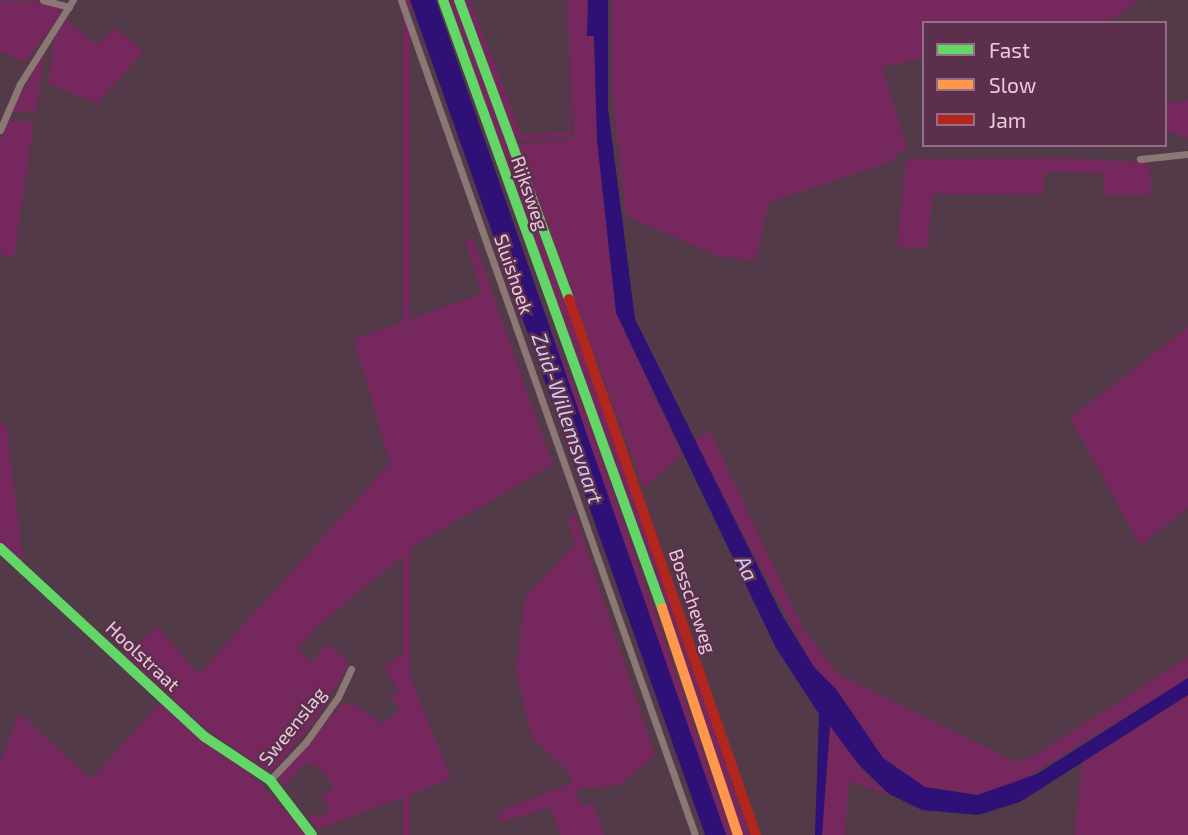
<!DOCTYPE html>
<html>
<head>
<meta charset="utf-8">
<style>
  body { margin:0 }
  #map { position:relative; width:1188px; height:835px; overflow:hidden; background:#523a49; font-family:"Exo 2",sans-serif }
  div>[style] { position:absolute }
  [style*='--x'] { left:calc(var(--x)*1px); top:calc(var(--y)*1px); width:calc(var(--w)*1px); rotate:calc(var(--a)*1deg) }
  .green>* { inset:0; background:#76275e; transform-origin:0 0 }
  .water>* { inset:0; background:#2e1076 }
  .street>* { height:7px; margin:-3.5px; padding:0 3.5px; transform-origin:3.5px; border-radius:3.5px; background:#8b7774 }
  .fast>* { height:10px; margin:-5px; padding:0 5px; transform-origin:5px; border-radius:5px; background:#63d668 }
  .slow>* { height:10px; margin:-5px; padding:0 5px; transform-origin:5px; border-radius:5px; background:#ff974d }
  .jam>* { height:10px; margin:-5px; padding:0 5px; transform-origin:5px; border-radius:5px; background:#b3261e }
  span { translate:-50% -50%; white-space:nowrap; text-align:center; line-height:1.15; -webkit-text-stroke:5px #5c304c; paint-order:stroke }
  .street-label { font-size:19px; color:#e7cbdb }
  .water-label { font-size:21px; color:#ccceea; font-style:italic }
  .legend { position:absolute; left:922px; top:21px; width:245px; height:126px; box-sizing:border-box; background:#5c304c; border:2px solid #946e85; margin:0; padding:9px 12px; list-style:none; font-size:21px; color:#e7cbdb }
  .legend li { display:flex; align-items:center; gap:14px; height:35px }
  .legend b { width:35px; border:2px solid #946e85 }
</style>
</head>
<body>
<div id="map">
  <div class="green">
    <i style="left:403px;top:0;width:7px;height:885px"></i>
    <i style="clip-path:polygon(447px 0,454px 0,599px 396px,750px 835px,742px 835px)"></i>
    <i style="clip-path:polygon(462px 0,470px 0,522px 135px,568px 132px,564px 0,570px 137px,516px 141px)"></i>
    <i style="clip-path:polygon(567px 0,588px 0,587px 35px,594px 36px,597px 140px,616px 313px,682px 455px,644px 488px,517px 144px,568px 140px,574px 136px)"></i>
    <i style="clip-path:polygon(612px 0,1140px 0,1115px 18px,1091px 23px,924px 23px,924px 58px,882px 67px,908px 150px,897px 152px,893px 161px,769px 202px,756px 261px,718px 256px,626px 216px,612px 92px)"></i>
    <i style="clip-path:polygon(0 1px,52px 2px,62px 7px,59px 18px,25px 62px,0 51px)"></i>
    <i style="clip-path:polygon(66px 19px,97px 45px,116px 28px,143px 52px,97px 104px,48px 83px,55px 36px)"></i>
    <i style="clip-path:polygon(45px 51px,36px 111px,15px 112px,12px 110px)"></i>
    <i style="clip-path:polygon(1188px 100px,1188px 138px,1165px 130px,1165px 103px)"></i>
    <i style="clip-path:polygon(8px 121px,34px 121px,14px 258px,0 253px,0 140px)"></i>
    <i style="clip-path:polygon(1064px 158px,1149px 163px,1152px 195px,1104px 195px,1104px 173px,1045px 172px,1043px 195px,933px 194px,927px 248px,897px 247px,906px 159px)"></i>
    <i style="clip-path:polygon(473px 238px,553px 465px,420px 542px,315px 628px,298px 650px,311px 662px,328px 643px,349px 662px,348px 666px,317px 718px,273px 771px,267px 771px,211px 733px,125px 655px,157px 627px,199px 674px,390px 463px,354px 339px,482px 294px,465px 241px)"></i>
    <i style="clip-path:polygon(529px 278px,588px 418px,732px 835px,726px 835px,714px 806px)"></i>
    <i style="clip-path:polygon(1188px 327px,1188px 508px,1140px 545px,1070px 418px)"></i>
    <i style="clip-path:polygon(0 423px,6px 425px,24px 564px,0 542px)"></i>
    <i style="clip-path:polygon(710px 431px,802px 627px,838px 674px,1016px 762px,1034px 756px,1188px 657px,1188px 678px,1016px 784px,977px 795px,925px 787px,883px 758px,836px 689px,814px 667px,693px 440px)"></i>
    <i style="clip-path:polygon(574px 513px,655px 756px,619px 785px,576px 790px,581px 806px,593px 803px,604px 835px,560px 835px,549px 804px,544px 810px,500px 822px,498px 812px,573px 782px,566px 769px,532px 738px,516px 671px,525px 597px,575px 545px,568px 519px)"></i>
    <i style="clip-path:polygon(401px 655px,451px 779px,317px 830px,307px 815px,327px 815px,329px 808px,321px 796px,332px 790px,333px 785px,317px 766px,305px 763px,282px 788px,280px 775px,343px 703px,357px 706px,383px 724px,400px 710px,391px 696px,400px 693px,384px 666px)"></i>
    <i style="clip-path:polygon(1188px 695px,1188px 835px,1074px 835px,1082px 763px)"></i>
    <i style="clip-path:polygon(161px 702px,246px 769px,308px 835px,0 835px,0 762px,19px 713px,91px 779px)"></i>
    <i style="clip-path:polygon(830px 726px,869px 778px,894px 797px,849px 781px,845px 835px,822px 835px)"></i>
  </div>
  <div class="water">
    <i style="clip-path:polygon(410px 0,436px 0,726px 835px,705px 835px)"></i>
    <i style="clip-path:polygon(588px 0,608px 0,608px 108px,635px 319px,782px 615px,814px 667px,836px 689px,883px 758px,925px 787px,977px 795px,1037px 774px,1188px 678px,1188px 695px,1020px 802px,978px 815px,922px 810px,889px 794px,859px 765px,830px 726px,822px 835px,815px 835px,819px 714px,776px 648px,616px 313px,597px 140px,594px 36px,587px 36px)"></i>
  </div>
  <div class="street">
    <i style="--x:43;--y:0;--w:27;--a:15"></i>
    <i style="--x:401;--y:0;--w:885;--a:70.6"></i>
    <i style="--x:0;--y:130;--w:50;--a:-66.5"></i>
    <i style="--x:20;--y:84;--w:99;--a:-57.8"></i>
    <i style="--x:1140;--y:159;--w:48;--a:-5.9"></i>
    <i style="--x:270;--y:780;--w:52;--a:-46.5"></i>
    <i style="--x:306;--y:742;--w:55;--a:-54.6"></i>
    <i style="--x:338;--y:697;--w:31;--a:-65"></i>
  </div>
  <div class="fast">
    <i style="--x:443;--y:0;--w:646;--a:70.19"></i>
    <i style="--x:459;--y:0;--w:319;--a:69.8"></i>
    <i style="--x:0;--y:548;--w:279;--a:42.7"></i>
    <i style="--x:205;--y:737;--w:78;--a:33.5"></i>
    <i style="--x:270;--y:780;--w:69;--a:52.6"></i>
  </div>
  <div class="slow">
    <i style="--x:662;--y:608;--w:239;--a:71.5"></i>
  </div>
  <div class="jam">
    <i style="--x:569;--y:299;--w:568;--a:70.77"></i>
  </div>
  <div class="street-label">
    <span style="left:530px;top:193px;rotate:71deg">Rijksweg</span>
    <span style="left:514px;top:274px;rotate:71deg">Sluishoek</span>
    <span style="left:693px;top:601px;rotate:71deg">Bosscheweg</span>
    <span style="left:143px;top:656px;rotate:43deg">Hoolstraat</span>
    <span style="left:292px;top:726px;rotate:-51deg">Sweenslag</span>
  </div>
  <div class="water-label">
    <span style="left:568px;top:418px;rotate:71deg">Zuid-Willemsvaart</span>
    <span style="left:747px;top:568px;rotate:64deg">Aa</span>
  </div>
  <ul class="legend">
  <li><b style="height:9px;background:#63d668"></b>Fast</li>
  <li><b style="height:9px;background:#ff974d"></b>Slow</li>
  <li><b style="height:9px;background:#b3261e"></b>Jam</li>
  </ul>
</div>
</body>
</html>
